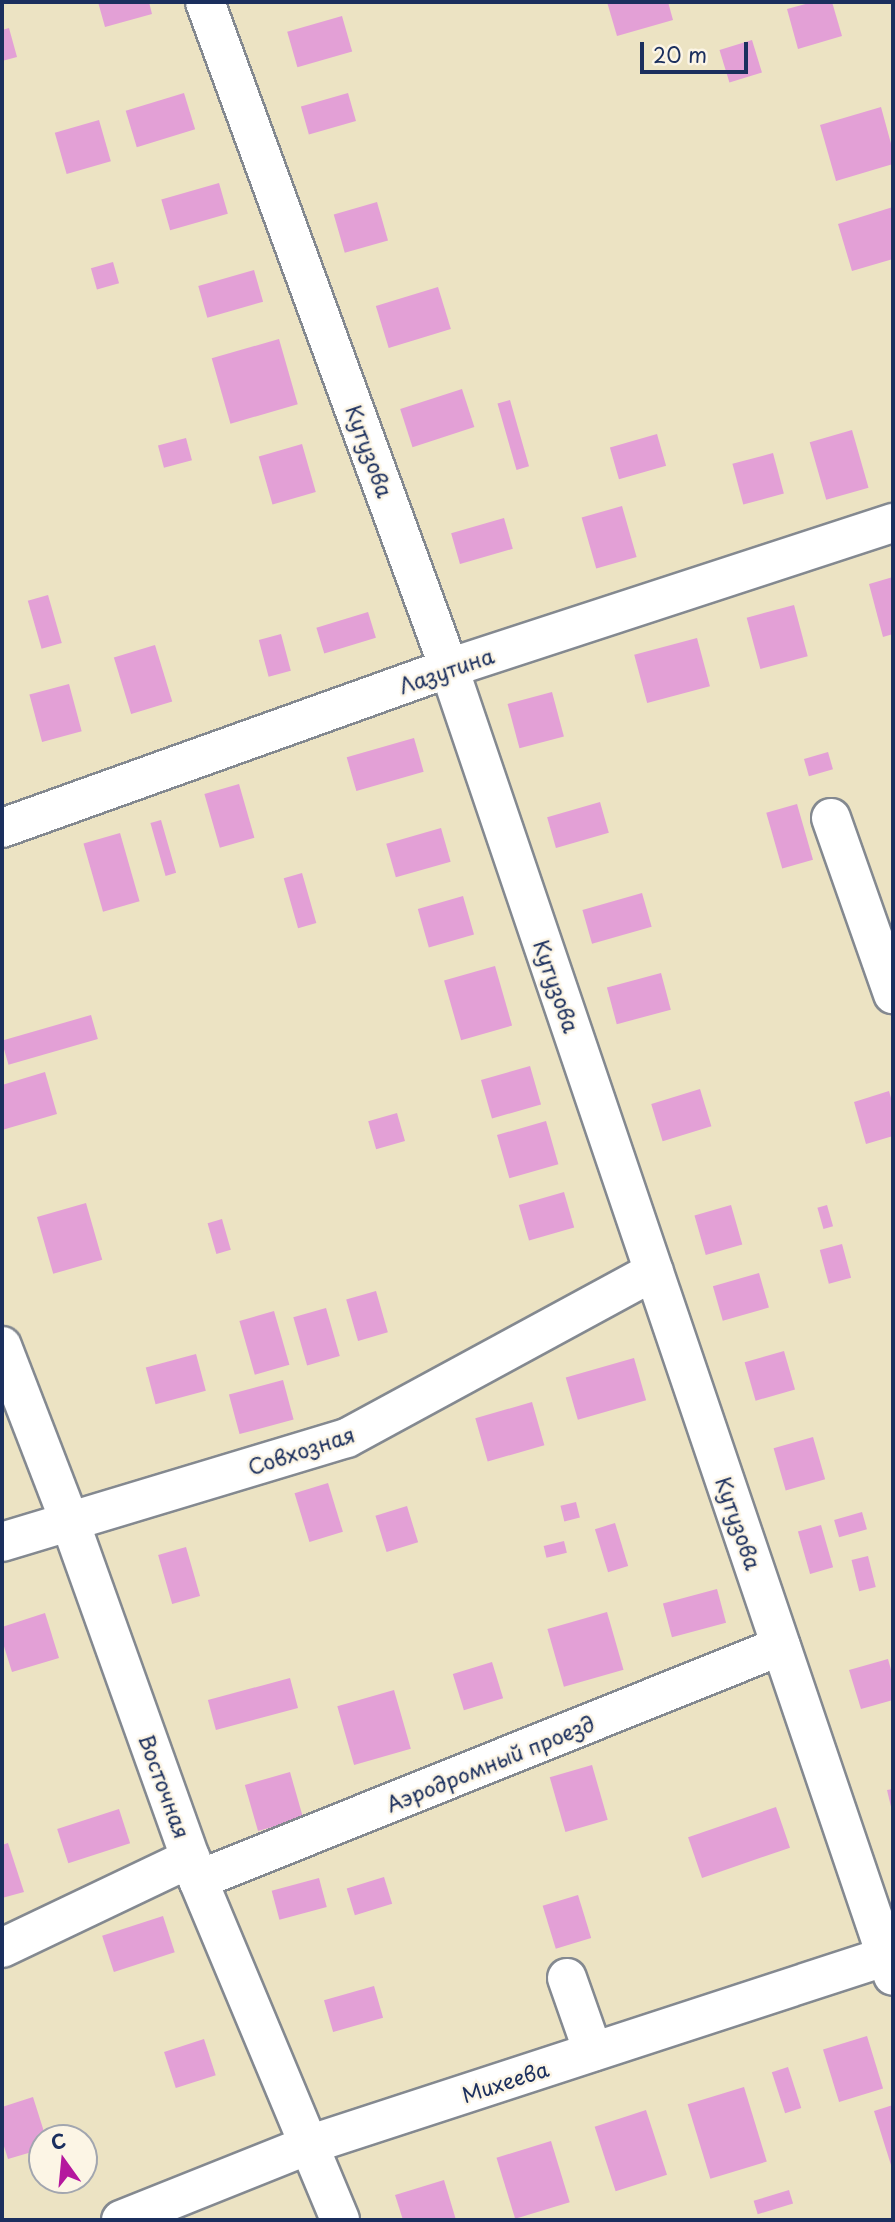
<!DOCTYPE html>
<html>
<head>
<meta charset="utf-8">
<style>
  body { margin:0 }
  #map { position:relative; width:895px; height:2222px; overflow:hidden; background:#ece3c3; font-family:"Playpen Sans",sans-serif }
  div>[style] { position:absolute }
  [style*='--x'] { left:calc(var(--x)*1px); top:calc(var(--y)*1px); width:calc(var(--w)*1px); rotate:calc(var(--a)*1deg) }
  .building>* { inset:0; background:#e3a0d6; transform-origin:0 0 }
  .roads { filter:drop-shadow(2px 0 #848990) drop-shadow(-2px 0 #848990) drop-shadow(0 2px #848990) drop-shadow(0 -2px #848990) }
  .minor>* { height:38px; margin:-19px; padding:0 19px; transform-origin:19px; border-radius:19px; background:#fff }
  span { translate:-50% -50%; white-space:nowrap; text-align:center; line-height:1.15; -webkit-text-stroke:5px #fcf5e5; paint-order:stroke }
  .street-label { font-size:21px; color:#1b2f5e }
  .frame { position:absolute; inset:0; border:4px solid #1b2f5e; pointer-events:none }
  .north { position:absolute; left:28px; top:2124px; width:70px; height:70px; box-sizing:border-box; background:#fcf5e5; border:2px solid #a2a6af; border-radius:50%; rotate:345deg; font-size:19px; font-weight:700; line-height:28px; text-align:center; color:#1b2f5e }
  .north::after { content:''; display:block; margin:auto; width:24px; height:32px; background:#b5179e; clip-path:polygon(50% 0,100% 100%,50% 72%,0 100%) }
  .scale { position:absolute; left:640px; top:42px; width:108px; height:32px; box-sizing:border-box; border:4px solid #1b2f5e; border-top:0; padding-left:9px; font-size:21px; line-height:24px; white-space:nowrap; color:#1b2f5e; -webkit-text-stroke:5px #fcf5e5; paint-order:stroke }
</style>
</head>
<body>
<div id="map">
  <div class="building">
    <i style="clip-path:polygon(98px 2px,149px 2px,152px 14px,105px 27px)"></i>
    <i style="clip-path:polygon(607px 2px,668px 2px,673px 20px,617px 36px)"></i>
    <i style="clip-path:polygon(813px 2px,832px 2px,842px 36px,798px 49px,787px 9px)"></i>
    <i style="left:342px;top:16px;width:37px;height:57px;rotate:74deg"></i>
    <i style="clip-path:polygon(9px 28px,17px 57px,2px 61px,2px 30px)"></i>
    <i style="left:752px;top:40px;width:34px;height:34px;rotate:73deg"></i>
    <i style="left:184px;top:93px;width:38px;height:61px;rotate:73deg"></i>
    <i style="left:348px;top:93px;width:29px;height:49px;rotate:74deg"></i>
    <i style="clip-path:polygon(881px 107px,893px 151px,893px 164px,836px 181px,820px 125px)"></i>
    <i style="left:99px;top:120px;width:43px;height:46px;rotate:74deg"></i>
    <i style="left:219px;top:183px;width:32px;height:60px;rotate:74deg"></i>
    <i style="left:377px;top:202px;width:40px;height:45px;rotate:74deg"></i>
    <i style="clip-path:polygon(893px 207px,893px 259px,852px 271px,838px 224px)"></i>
    <i style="left:113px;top:262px;width:22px;height:23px;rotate:74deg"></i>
    <i style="left:254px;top:270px;width:33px;height:58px;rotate:74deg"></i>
    <i style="left:438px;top:287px;width:44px;height:65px;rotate:73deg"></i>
    <i style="left:279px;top:339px;width:68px;height:70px;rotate:74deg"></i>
    <i style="left:462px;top:389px;width:40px;height:65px;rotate:72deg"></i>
    <i style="left:510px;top:400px;width:69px;height:13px;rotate:74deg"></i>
    <i style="left:852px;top:430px;width:60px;height:44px;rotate:74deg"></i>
    <i style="left:657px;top:434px;width:33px;height:49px;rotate:74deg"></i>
    <i style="left:186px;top:438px;width:23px;height:29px;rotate:75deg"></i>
    <i style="left:302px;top:444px;width:50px;height:45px;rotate:74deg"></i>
    <i style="left:773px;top:453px;width:42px;height:42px;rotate:75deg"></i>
    <i style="left:622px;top:506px;width:53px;height:42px;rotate:74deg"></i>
    <i style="left:504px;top:518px;width:32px;height:55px;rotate:74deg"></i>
    <i style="clip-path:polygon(893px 577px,893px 634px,883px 637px,869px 584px)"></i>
    <i style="left:48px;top:595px;width:50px;height:21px;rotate:74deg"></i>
    <i style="left:794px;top:605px;width:53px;height:49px;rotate:75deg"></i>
    <i style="left:368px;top:612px;width:27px;height:54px;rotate:73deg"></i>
    <i style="left:281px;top:634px;width:38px;height:23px;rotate:75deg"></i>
    <i style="left:697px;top:638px;width:50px;height:65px;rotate:75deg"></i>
    <i style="left:155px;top:645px;width:59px;height:43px;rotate:73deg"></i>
    <i style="left:69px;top:684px;width:49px;height:41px;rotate:75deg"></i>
    <i style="left:552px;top:692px;width:46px;height:46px;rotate:75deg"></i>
    <i style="left:414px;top:738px;width:35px;height:70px;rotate:74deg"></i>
    <i style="left:828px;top:752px;width:18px;height:25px;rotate:74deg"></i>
    <i style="left:239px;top:784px;width:56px;height:36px;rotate:74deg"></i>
    <i style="left:600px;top:802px;width:32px;height:55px;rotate:74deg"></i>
    <i style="left:797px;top:804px;width:58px;height:32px;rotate:74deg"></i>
    <i style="left:161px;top:820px;width:55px;height:11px;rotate:74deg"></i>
    <i style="left:441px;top:828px;width:35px;height:57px;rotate:74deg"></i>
    <i style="left:120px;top:833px;width:71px;height:38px;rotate:74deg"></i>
    <i style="left:302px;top:873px;width:52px;height:19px;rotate:74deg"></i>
    <i style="left:642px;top:893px;width:35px;height:62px;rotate:74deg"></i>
    <i style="left:463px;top:896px;width:40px;height:47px;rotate:74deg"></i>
    <i style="left:495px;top:966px;width:62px;height:53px;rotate:74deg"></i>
    <i style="left:661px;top:973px;width:38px;height:56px;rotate:75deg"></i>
    <i style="left:91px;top:1015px;width:25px;height:93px;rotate:74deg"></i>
    <i style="left:530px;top:1066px;width:40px;height:51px;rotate:74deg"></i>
    <i style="clip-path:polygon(45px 1072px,57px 1114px,2px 1130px,2px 1085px)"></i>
    <i style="left:700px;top:1089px;width:39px;height:51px;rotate:73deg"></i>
    <i style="clip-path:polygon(889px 1091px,893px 1105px,893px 1136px,866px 1144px,854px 1102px)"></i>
    <i style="left:397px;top:1113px;width:29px;height:30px;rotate:74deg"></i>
    <i style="left:546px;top:1121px;width:45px;height:51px;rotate:74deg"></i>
    <i style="left:564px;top:1192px;width:37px;height:47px;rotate:74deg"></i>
    <i style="left:86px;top:1203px;width:59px;height:51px;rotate:74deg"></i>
    <i style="left:731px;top:1205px;width:41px;height:38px;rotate:74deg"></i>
    <i style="left:827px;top:1205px;width:22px;height:10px;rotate:74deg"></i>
    <i style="left:222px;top:1219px;width:32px;height:15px;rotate:74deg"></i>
    <i style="left:842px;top:1244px;width:35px;height:23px;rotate:75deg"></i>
    <i style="left:759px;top:1273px;width:36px;height:48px;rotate:74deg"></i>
    <i style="left:376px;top:1291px;width:43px;height:31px;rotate:74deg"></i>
    <i style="left:326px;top:1308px;width:50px;height:34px;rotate:74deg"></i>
    <i style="left:274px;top:1311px;width:56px;height:36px;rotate:74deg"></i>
    <i style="left:784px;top:1351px;width:40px;height:41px;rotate:74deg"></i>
    <i style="left:196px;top:1354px;width:38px;height:52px;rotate:75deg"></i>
    <i style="left:634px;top:1358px;width:44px;height:71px;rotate:74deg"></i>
    <i style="left:283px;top:1380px;width:41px;height:56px;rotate:75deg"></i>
    <i style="left:532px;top:1402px;width:45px;height:59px;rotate:74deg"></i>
    <i style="left:813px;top:1437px;width:44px;height:41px;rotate:74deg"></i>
    <i style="left:328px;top:1483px;width:51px;height:35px;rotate:73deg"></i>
    <i style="left:576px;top:1502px;width:16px;height:16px;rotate:76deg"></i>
    <i style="left:407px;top:1506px;width:38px;height:33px;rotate:73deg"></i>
    <i style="left:862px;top:1512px;width:18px;height:29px;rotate:74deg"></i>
    <i style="left:615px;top:1523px;width:45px;height:21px;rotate:73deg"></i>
    <i style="left:821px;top:1525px;width:44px;height:24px;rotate:74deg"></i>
    <i style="left:564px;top:1541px;width:12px;height:21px;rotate:76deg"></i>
    <i style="left:186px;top:1547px;width:51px;height:29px;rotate:74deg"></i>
    <i style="left:868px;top:1556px;width:32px;height:17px;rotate:76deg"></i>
    <i style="left:717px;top:1589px;width:35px;height:56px;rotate:75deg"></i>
    <i style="left:607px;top:1612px;width:60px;height:62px;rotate:74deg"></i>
    <i style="clip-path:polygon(45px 1613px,59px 1658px,12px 1672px,2px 1640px,2px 1627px)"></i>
    <i style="clip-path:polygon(888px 1659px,893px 1677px,893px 1700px,861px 1709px,849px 1670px)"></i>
    <i style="left:492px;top:1662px;width:38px;height:41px;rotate:73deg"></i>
    <i style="left:290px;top:1678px;width:31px;height:85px;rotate:75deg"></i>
    <i style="left:394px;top:1690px;width:61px;height:59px;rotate:74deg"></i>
    <i style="left:592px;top:1765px;width:57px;height:44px;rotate:74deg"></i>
    <i style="left:290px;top:1772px;width:48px;height:47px;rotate:74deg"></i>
    <i style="clip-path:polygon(893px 1789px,893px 1810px,892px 1811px,887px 1790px)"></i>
    <i style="left:776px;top:1807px;width:43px;height:93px;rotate:71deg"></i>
    <i style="left:119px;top:1809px;width:36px;height:65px;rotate:72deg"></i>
    <i style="clip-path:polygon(8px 1843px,24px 1892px,2px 1898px,2px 1845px)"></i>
    <i style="left:384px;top:1877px;width:28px;height:39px;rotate:73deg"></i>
    <i style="left:319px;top:1878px;width:30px;height:49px;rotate:75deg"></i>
    <i style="left:578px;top:1895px;width:45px;height:37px;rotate:73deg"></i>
    <i style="left:163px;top:1916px;width:38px;height:64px;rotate:72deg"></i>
    <i style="left:374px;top:1986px;width:33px;height:52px;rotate:74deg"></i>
    <i style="left:867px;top:2036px;width:55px;height:46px;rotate:73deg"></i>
    <i style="left:204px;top:2039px;width:38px;height:42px;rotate:72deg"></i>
    <i style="left:788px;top:2067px;width:43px;height:17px;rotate:72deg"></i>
    <i style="left:744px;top:2087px;width:78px;height:59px;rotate:73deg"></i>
    <i style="clip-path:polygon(33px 2097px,46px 2138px,42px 2138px,42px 2149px,8px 2159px,2px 2140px,2px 2107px)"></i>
    <i style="clip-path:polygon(893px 2105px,893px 2164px,891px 2165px,874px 2111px)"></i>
    <i style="left:646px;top:2110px;width:68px;height:54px;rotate:72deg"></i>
    <i style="left:551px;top:2141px;width:64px;height:57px;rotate:73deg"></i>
    <i style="clip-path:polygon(444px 2180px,456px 2220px,403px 2220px,395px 2195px)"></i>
    <i style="left:789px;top:2190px;width:14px;height:37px;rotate:73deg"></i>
  </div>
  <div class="roads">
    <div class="minor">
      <i style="--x:205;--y:2;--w:709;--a:69.88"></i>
      <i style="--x:449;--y:668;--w:1381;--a:71.25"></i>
      <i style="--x:831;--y:818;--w:187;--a:70.6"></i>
      <i style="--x:2;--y:828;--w:475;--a:-19.7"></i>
      <i style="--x:449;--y:668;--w:467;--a:-18.1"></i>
      <i style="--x:2;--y:1346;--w:189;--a:68.9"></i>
      <i style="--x:70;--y:1522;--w:380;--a:70.3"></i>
      <i style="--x:198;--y:1880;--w:368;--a:67.3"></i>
      <i style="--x:2;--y:1542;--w:360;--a:-16.8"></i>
      <i style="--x:347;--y:1438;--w:349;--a:-28.5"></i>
      <i style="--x:198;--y:1880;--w:628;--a:-21.87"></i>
      <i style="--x:2;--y:1948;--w:209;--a:-25.5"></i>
      <i style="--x:567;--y:1978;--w:78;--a:70.6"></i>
      <i style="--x:121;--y:2220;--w:205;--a:-21.8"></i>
      <i style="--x:311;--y:2144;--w:612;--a:-18.08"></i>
    </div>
  </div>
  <div class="street-label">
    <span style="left:370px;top:451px;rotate:70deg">Кутузова</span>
    <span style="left:446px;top:670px;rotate:-19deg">Лазутина</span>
    <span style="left:557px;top:986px;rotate:71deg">Кутузова</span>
    <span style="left:301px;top:1450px;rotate:-18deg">Совхозная</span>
    <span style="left:739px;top:1523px;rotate:71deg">Кутузова</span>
    <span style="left:490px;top:1763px;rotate:-22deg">Аэродромный проезд</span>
    <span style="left:165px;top:1786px;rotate:70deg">Восточная</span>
    <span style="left:505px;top:2081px;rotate:-18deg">Михеева</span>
  </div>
  <div class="frame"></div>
  <div class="north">С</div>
  <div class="scale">20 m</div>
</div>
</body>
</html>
